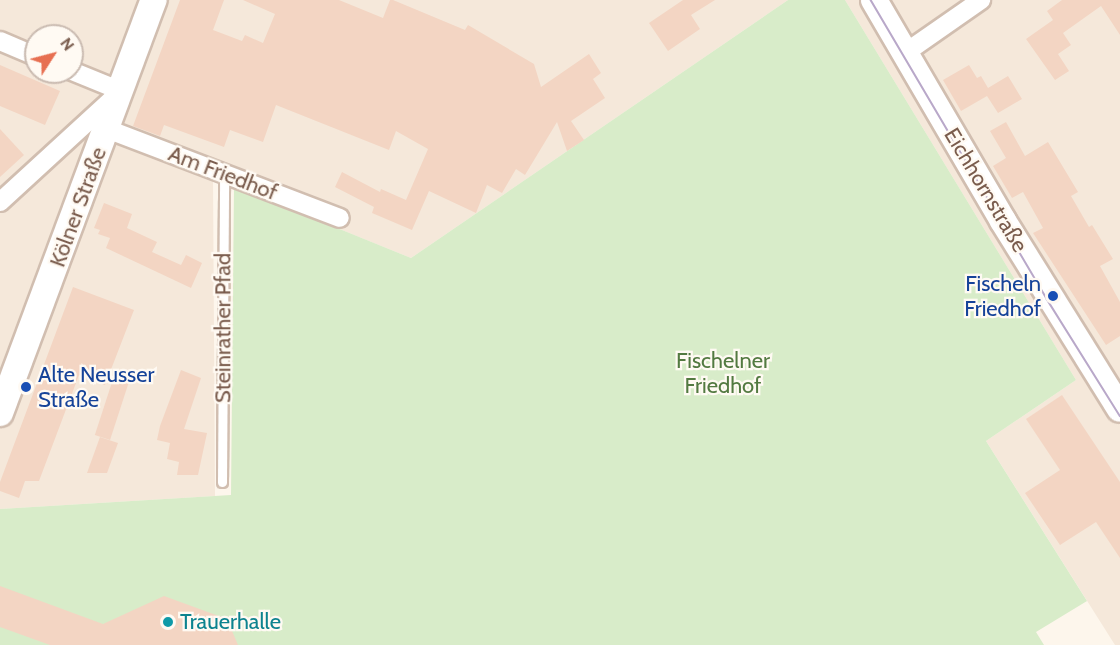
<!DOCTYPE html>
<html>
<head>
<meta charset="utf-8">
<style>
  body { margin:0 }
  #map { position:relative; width:1120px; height:645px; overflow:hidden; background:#fdf6ec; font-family:Cabin,sans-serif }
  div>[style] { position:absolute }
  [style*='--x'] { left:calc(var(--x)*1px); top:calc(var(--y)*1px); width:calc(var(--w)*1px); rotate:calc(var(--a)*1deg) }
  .residential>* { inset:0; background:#f5e8da }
  .green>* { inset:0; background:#d8ecc9 }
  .building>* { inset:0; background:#f3d5c3; transform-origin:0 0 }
  .roads { filter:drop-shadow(2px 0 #d1beb0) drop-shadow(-2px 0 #d1beb0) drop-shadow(0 2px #d1beb0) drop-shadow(0 -2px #d1beb0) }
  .lane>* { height:9px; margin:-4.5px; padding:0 4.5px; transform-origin:4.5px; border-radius:4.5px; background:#fff }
  .street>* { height:18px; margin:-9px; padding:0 9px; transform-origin:9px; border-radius:9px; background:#fff }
  .secondary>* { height:26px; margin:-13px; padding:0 13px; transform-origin:13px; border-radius:13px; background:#fff }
  .tram>* { height:1.5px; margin:-0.75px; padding:0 0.75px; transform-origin:0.75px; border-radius:0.75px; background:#b9a8c9 }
  .dots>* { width:16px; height:16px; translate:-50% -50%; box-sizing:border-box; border:3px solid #fffaf3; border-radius:50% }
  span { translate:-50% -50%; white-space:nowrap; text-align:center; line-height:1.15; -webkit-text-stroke:4.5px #fffaf3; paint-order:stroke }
  .street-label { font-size:22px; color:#7a5c4d }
  .transit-label { font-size:22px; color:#164399 }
  .right { translate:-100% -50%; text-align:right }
  .left { translate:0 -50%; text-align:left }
  .park-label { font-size:22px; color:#537a41 }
  .culture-label { font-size:22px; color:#0d838f }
  .north { position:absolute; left:24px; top:24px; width:60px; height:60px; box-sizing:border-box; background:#fffaf3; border:2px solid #cabbb1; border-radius:50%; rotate:54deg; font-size:16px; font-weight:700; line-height:24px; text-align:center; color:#7a5c4d }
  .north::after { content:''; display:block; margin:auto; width:21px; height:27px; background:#e76f51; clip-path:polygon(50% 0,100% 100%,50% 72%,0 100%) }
</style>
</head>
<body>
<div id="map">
  <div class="residential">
    <i style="clip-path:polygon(evenodd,0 0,788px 0,411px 258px,213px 178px,215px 496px,0 509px,0 0,36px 36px,72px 36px,72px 72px,36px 72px,36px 36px)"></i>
    <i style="clip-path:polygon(845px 0,1120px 0,1120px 645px,1115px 645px,986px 441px,1076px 380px)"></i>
  </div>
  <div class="green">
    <i style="clip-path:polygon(788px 0,845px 0,1076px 380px,986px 441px,1087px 601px,1036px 632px,1044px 645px,0 645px,0 509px,231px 495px,234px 186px,411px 258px)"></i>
  </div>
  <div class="building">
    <i style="clip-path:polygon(180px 0,224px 0,213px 30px,242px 41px,245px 35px,263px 43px,275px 14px,243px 0,339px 0,383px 18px,390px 0,393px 0,465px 30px,468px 25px,534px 64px,541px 87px,589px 54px,601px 73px,593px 79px,605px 98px,571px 121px,584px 140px,567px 151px,557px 122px,525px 175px,516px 169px,502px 193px,487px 185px,476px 213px,429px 191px,412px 230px,372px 213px,374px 207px,335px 187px,342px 172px,380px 192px,381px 189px,406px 200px,428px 149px,396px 131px,389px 150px,276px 105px,263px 142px,230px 130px,224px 147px,164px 125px,160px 136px,133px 126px)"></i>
    <i style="clip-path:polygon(683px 0,715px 0,691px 15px,700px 29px,668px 51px,649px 23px)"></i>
    <i style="clip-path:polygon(1062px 0,1120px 0,1120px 35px,1101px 6px,1063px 33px,1071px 45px,1058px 54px,1069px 71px,1055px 80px,1026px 39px,1053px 20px,1047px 11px)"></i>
    <i style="clip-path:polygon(0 65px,60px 91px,45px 125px,0 106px)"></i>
    <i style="clip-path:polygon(969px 65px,977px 78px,981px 76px,988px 88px,1008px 76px,1022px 99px,998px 113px,987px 96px,961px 111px,943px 80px)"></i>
    <i style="clip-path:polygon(1006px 122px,1025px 156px,1048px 142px,1078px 192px,1071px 196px,1089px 227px,1092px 225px,1113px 259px,1100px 266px,1120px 302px,1120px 336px,1106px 345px,1033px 233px,1043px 228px,1023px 192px,1012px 198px,993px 166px,1006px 158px,990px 131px)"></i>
    <i style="clip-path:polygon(0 129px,24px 155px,0 177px)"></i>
    <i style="clip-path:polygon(104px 203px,132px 214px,127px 228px,157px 242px,152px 252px,181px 265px,186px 255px,202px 263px,191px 288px,106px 248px,110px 238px,98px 234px,100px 230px,94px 228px)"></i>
    <i style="clip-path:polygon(73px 287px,134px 310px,105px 385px,79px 375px,39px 481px,25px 481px,19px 498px,0 491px,0 482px)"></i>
    <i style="clip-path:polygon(181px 370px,201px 378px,184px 429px,207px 433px,198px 475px,177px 475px,179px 462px,167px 459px,170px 443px,157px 440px,160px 426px)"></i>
    <i style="left:114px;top:376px;width:16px;height:62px;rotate:18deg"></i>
    <i style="clip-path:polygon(1062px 395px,1120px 482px,1120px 558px,1096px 522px,1060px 545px,1025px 493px,1060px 470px,1026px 419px)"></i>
    <i style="clip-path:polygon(100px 437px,118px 443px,107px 473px,87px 473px)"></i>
    <i style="clip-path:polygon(0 586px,103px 624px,164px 596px,227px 619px,238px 645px,50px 645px,0 627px)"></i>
  </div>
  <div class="roads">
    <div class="lane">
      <i style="--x:222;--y:482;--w:308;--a:-89.6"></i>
    </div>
    <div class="street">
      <i style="--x:0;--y:41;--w:39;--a:23"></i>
      <i style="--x:905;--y:53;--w:93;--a:-34.9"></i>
      <i style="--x:107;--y:129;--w:249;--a:20.9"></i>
      <i style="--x:0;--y:202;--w:164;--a:-42.5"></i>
      <i style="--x:121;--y:91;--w:53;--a:-157.8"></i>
    </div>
    <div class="secondary">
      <i style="--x:874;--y:0;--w:256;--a:59.7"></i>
      <i style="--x:1003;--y:221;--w:221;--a:58.1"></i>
      <i style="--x:0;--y:413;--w:441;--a:-69.6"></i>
    </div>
  </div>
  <div class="tram">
    <i style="--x:871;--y:0;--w:347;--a:59.5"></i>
    <i style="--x:1047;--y:299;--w:138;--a:58"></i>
  </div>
  <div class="dots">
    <i style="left:1053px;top:296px;background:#1a4fb4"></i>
    <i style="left:26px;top:387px;background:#1a4fb4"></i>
    <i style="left:168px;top:622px;background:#0f9aa8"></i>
  </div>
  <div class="street-label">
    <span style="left:223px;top:173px;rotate:21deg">Am Friedhof</span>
    <span style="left:986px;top:190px;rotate:59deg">Eichhornstraße</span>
    <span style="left:78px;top:207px;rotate:-70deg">Kölner Straße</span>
    <span style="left:223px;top:328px;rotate:-90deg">Steinrather Pfad</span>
  </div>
  <div class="transit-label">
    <span class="right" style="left:1041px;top:296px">Fischeln<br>Friedhof</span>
    <span class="left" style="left:38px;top:387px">Alte Neusser<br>Straße</span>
  </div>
  <div class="park-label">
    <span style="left:723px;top:373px">Fischelner<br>Friedhof</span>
  </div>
  <div class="culture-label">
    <span class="left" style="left:180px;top:622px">Trauerhalle</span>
  </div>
  <div class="north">N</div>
</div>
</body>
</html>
